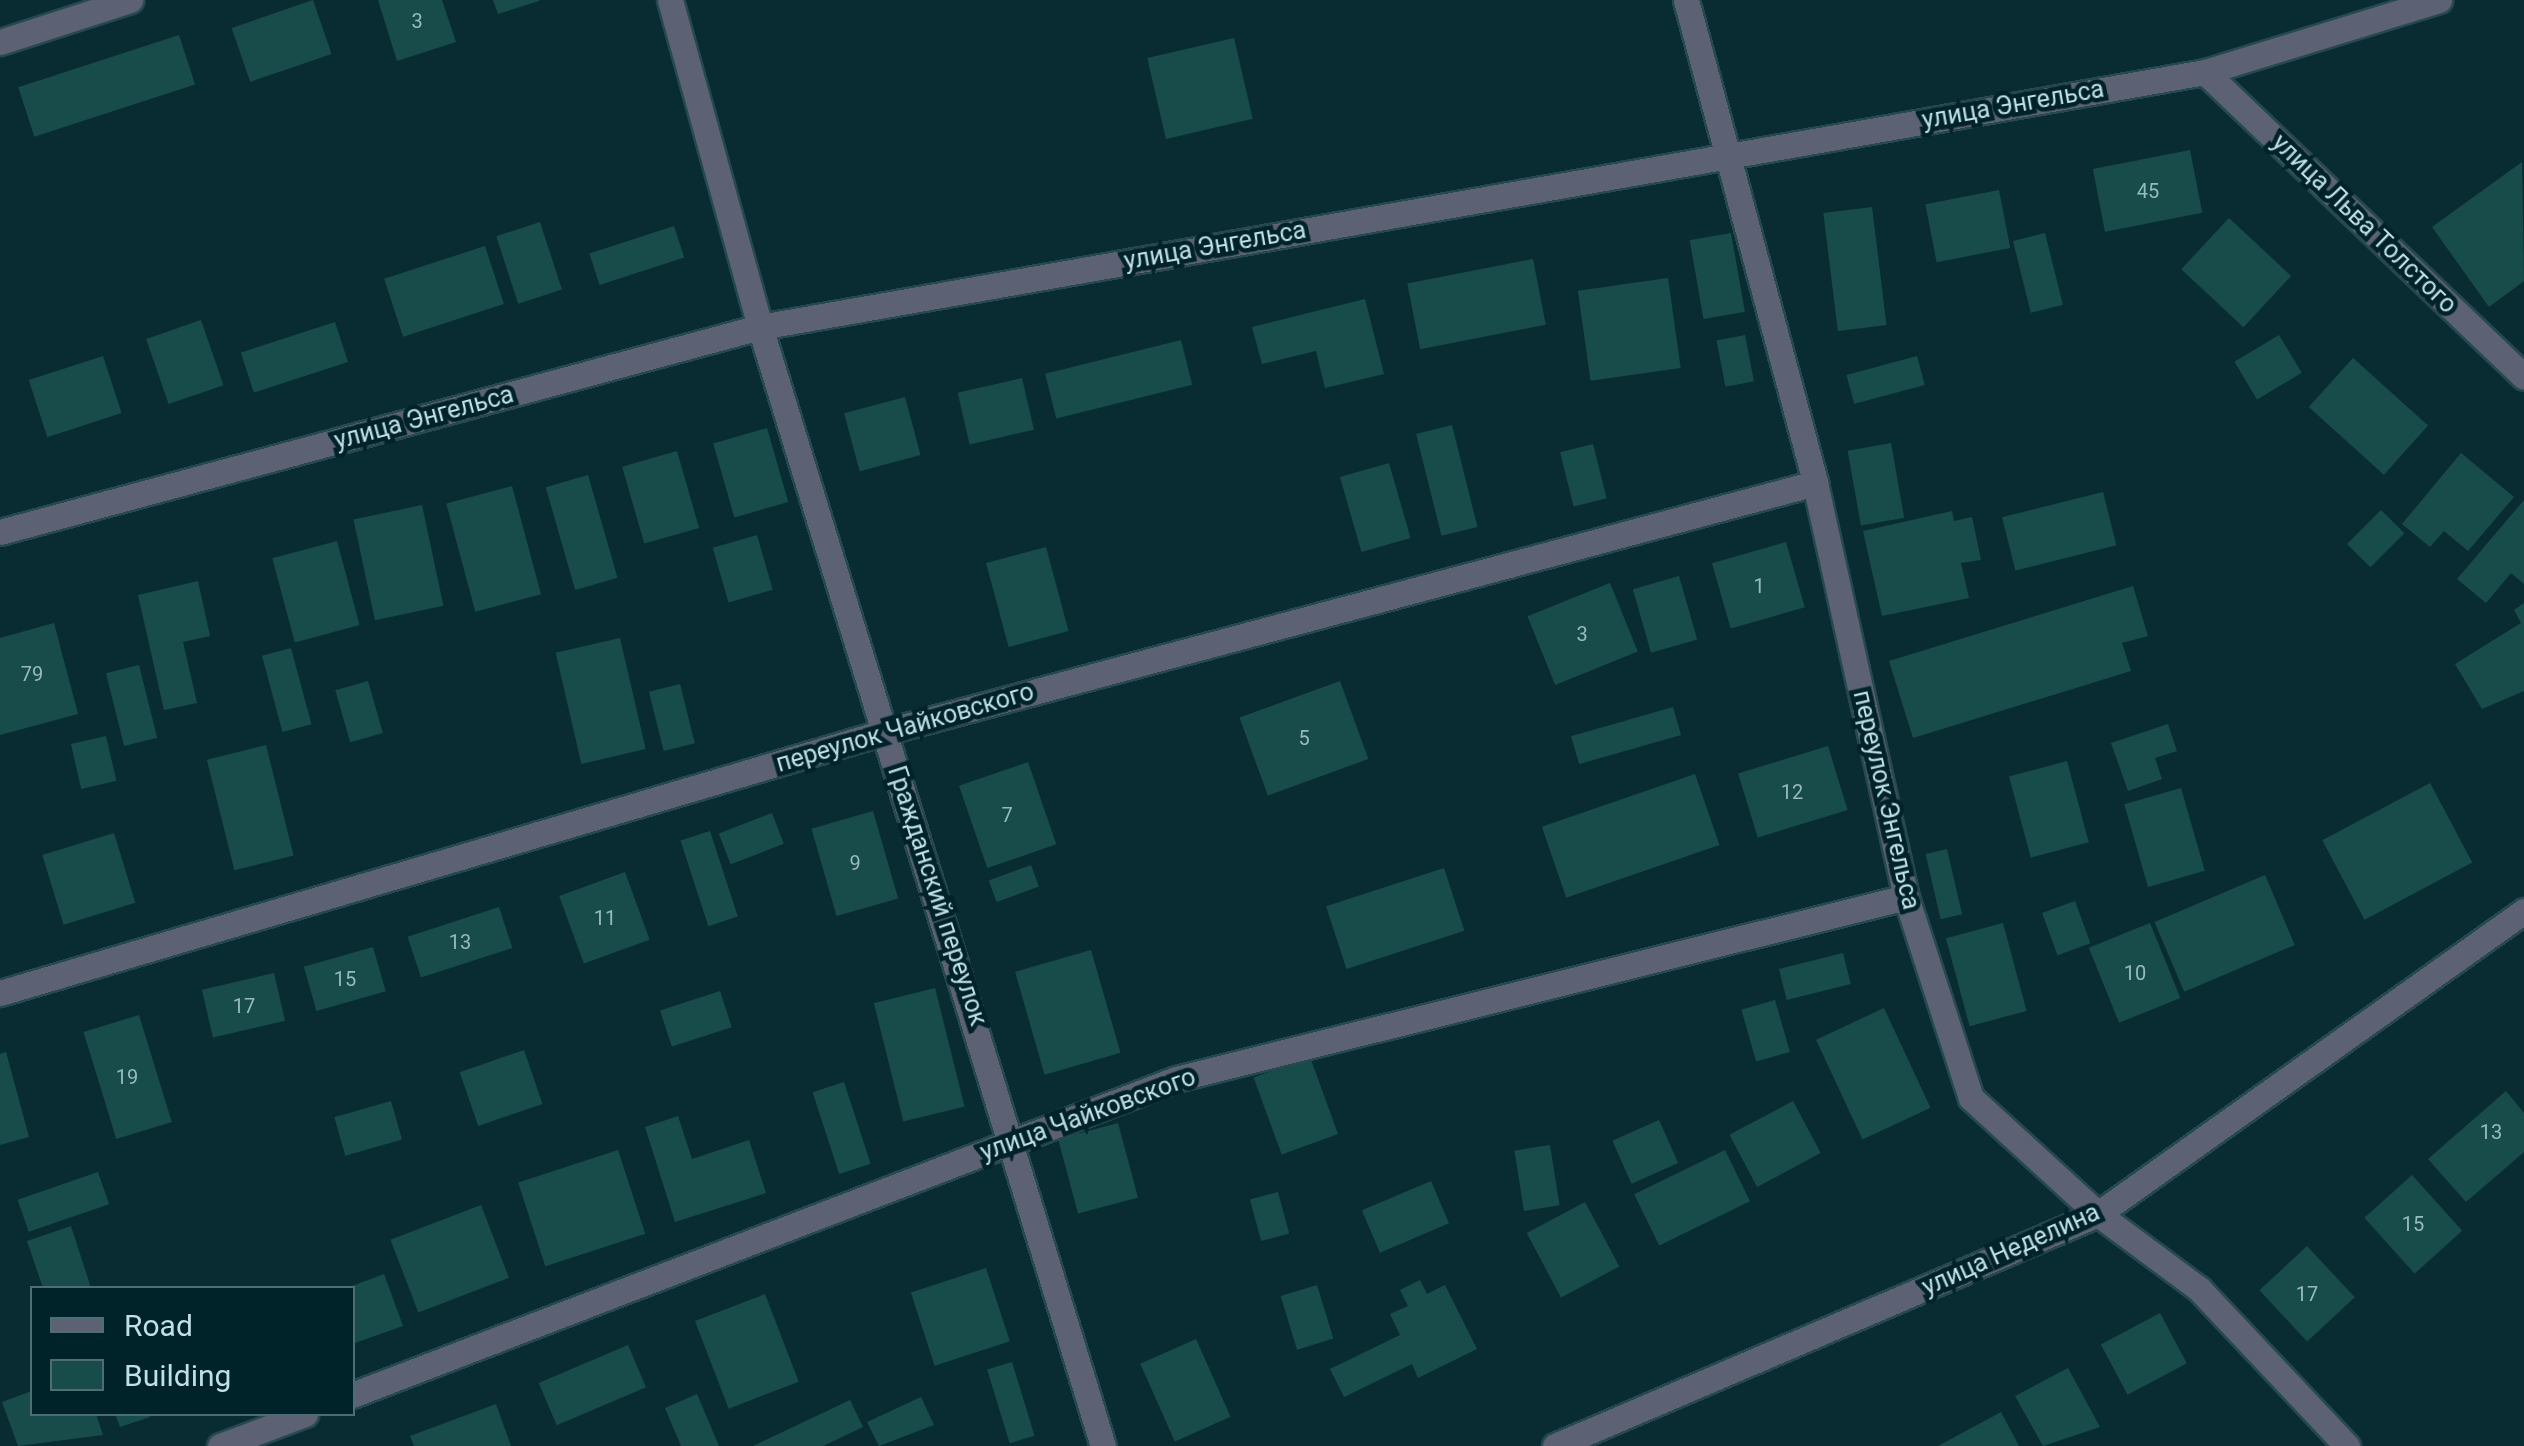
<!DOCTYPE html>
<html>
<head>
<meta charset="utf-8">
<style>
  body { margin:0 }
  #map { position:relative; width:2524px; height:1446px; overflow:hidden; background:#092c33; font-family:Roboto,sans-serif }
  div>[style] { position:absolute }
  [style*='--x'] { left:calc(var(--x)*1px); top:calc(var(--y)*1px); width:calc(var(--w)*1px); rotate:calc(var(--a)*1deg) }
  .building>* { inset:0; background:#184c4b; transform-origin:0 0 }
  .roads { filter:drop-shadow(2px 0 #264950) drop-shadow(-2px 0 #264950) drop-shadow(0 2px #264950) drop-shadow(0 -2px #264950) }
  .minor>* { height:25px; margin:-12.5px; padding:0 12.5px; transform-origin:12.5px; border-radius:12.5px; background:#5c6173 }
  span { translate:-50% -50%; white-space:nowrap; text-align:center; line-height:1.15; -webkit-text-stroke:9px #002229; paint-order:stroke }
  .number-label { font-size:20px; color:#97bac0 }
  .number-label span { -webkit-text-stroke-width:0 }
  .street-label { font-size:25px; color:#c1dfe7 }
  .legend { position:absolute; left:30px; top:1286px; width:325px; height:130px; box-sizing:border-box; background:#002229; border:2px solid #4d6e75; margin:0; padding:12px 18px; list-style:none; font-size:30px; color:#c1dfe7 }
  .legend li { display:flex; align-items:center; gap:20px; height:50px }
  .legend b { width:50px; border:2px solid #4d6e75 }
</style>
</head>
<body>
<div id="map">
  <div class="building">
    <i style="left:313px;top:0;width:57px;height:86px;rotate:71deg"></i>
    <i style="clip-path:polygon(378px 0,442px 0,456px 42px,397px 61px)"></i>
    <i style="clip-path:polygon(493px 0,539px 0,539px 1px,498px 14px)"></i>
    <i style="left:179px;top:35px;width:52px;height:169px;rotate:72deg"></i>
    <i style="left:1234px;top:38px;width:83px;height:89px;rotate:77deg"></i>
    <i style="left:2190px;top:150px;width:64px;height:99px;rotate:79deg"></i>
    <i style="clip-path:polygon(2522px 162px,2524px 281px,2489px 307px,2432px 227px)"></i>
    <i style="left:1999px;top:190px;width:59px;height:75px;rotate:79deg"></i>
    <i style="left:1872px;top:207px;width:119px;height:49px;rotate:83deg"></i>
    <i style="left:2229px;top:218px;width:85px;height:70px;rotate:43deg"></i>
    <i style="left:540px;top:222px;width:71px;height:46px;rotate:72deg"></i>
    <i style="left:674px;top:226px;width:33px;height:89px;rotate:72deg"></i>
    <i style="left:1731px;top:233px;width:80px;height:42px;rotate:80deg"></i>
    <i style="left:2045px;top:233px;width:74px;height:33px;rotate:76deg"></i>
    <i style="left:485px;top:246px;width:61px;height:106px;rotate:72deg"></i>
    <i style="left:1533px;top:259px;width:67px;height:128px;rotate:79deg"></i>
    <i style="left:1668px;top:278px;width:91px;height:91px;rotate:82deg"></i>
    <i style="clip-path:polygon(1365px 299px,1384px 374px,1325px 388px,1316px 351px,1262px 364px,1252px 327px)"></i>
    <i style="left:201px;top:320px;width:69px;height:58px;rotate:71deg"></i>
    <i style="left:335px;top:322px;width:42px;height:99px;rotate:72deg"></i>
    <i style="left:1745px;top:335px;width:47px;height:29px;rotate:79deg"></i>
    <i style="left:2279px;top:335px;width:44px;height:52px;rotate:59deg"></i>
    <i style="left:1181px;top:340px;width:46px;height:140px;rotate:76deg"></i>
    <i style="left:103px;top:356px;width:60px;height:78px;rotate:72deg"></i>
    <i style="left:1917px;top:356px;width:30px;height:73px;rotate:75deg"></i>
    <i style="left:2353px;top:358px;width:101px;height:66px;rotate:42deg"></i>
    <i style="left:1022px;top:378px;width:53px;height:66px;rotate:77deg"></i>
    <i style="left:905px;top:397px;width:60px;height:63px;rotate:75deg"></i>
    <i style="left:1452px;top:425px;width:105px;height:37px;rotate:76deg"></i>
    <i style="left:767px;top:428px;width:77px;height:56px;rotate:74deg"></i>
    <i style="left:1891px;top:443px;width:76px;height:44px;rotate:80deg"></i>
    <i style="left:1593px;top:444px;width:56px;height:34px;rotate:76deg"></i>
    <i style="left:677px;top:451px;width:80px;height:57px;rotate:74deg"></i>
    <i style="clip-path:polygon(2461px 453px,2514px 497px,2468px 551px,2444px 531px,2430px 547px,2402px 524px)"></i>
    <i style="left:1389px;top:463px;width:78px;height:51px;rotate:74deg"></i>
    <i style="left:588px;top:475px;width:107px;height:44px;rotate:74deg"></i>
    <i style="left:512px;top:486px;width:112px;height:68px;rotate:75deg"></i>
    <i style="left:2103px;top:492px;width:55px;height:104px;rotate:76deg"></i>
    <i style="clip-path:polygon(2524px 500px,2524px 584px,2511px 573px,2486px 603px,2457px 579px)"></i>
    <i style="left:422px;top:505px;width:103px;height:70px;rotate:78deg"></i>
    <i style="left:2381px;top:510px;width:33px;height:48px;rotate:45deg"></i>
    <i style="clip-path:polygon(1952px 511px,1954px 521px,1972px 517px,1981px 560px,1961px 563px,1969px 598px,1882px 616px,1863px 531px)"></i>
    <i style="left:757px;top:535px;width:57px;height:46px;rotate:74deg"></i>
    <i style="left:337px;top:541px;width:87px;height:67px;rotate:75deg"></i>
    <i style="left:1786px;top:542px;width:68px;height:77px;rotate:74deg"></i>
    <i style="left:1046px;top:547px;width:87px;height:62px;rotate:75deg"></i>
    <i style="left:1679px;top:576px;width:66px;height:48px;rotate:74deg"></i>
    <i style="clip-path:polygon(198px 581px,210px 636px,183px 642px,197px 703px,164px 710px,138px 595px)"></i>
    <i style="left:1610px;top:583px;width:74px;height:89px;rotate:68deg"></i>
    <i style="clip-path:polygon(2133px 586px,2148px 636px,2122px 643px,2131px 671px,1913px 738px,1889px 661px)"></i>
    <i style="clip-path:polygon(2524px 603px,2524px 691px,2482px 709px,2455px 664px,2521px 623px,2514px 610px)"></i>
    <i style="clip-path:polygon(54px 623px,78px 714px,0 735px,0 638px)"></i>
    <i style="left:620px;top:638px;width:114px;height:66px;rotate:77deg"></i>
    <i style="left:291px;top:648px;width:79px;height:30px;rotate:75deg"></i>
    <i style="left:139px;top:665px;width:75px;height:34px;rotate:76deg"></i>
    <i style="left:368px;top:681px;width:54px;height:34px;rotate:74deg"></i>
    <i style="left:1340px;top:681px;width:83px;height:107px;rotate:70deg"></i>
    <i style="left:680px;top:684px;width:61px;height:32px;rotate:76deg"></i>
    <i style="left:1673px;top:707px;width:29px;height:106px;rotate:74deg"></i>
    <i style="clip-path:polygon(2168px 724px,2177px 751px,2155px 758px,2162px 779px,2128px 791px,2111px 743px)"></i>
    <i style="left:106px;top:736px;width:46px;height:36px;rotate:77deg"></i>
    <i style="left:266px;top:745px;width:114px;height:61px;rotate:76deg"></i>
    <i style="left:1828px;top:746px;width:67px;height:94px;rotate:73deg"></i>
    <i style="left:2067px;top:761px;width:84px;height:60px;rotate:75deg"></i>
    <i style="left:1028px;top:762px;width:87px;height:73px;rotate:71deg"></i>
    <i style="left:1695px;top:774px;width:75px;height:162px;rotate:71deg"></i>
    <i style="left:2430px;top:783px;width:90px;height:122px;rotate:62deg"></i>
    <i style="left:2181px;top:788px;width:86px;height:59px;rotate:74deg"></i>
    <i style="left:873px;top:811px;width:91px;height:64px;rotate:74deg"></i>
    <i style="left:772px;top:813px;width:33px;height:57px;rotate:69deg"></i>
    <i style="left:710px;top:831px;width:90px;height:31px;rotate:72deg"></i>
    <i style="left:114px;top:833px;width:73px;height:75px;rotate:73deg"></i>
    <i style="left:1947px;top:849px;width:67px;height:22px;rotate:77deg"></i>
    <i style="left:1031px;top:865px;width:23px;height:45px;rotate:70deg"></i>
    <i style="left:1444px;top:868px;width:66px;height:124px;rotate:72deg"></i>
    <i style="left:625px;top:872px;width:72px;height:70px;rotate:70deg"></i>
    <i style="left:2265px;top:875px;width:76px;height:120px;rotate:67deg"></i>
    <i style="left:2075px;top:901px;width:45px;height:35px;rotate:70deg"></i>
    <i style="left:499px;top:907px;width:43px;height:96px;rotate:72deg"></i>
    <i style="left:2003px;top:923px;width:91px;height:59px;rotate:75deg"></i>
    <i style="left:2150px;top:923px;width:81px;height:66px;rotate:68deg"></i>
    <i style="left:373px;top:947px;width:46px;height:72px;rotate:74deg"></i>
    <i style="left:1091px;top:950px;width:107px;height:79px;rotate:74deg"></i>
    <i style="left:1843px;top:953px;width:32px;height:66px;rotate:76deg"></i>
    <i style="left:274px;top:973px;width:49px;height:74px;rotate:77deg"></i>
    <i style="left:935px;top:988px;width:122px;height:63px;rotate:76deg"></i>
    <i style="left:720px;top:991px;width:38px;height:63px;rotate:72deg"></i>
    <i style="left:1775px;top:1000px;width:54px;height:35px;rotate:74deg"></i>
    <i style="left:1884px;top:1008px;width:110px;height:75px;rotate:65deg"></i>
    <i style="left:139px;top:1015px;width:112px;height:58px;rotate:73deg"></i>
    <i style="left:524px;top:1050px;width:57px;height:68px;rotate:71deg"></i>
    <i style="clip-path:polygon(6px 1052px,29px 1137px,0 1145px,0 1054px)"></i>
    <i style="left:1310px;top:1057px;width:82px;height:60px;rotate:70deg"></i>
    <i style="left:844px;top:1082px;width:86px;height:33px;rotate:72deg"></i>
    <i style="clip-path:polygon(2506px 1091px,2524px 1113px,2524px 1152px,2466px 1202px,2428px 1159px)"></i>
    <i style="left:391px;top:1101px;width:40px;height:59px;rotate:74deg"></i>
    <i style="left:1793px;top:1101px;width:59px;height:72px;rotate:62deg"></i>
    <i style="clip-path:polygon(678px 1116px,692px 1159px,749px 1140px,766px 1193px,675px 1222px,645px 1127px)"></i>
    <i style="left:1659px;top:1120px;width:47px;height:51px;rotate:66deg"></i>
    <i style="left:1118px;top:1123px;width:77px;height:62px;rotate:75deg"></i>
    <i style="left:1550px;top:1145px;width:61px;height:36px;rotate:81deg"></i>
    <i style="left:618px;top:1150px;width:88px;height:105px;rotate:72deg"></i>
    <i style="left:1725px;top:1150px;width:57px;height:101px;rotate:64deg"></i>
    <i style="left:98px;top:1172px;width:34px;height:85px;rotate:71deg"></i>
    <i style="left:2412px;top:1175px;width:75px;height:64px;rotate:48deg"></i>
    <i style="left:1431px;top:1181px;width:46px;height:75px;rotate:67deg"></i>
    <i style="left:1278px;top:1192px;width:43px;height:29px;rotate:75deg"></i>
    <i style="left:1585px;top:1202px;width:73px;height:66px;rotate:62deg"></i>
    <i style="left:481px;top:1205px;width:78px;height:97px;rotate:69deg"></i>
    <i style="clip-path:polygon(71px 1226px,91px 1288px,43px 1288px,27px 1241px)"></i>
    <i style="left:2307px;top:1246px;width:70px;height:65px;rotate:47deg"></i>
    <i style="left:986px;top:1268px;width:77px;height:79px;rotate:72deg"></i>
    <i style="clip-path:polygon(384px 1274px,403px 1326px,352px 1344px,352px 1286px)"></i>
    <i style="clip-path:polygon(1420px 1280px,1427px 1294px,1445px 1285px,1477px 1349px,1418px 1378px,1412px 1364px,1344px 1397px,1330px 1369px,1400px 1335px,1390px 1314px,1408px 1306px,1400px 1290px)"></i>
    <i style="left:1317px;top:1285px;width:56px;height:38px;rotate:73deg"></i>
    <i style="left:765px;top:1294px;width:94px;height:75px;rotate:69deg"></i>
    <i style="left:2160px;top:1313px;width:57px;height:67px;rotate:62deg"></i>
    <i style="left:1196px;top:1339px;width:85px;height:61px;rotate:66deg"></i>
    <i style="left:628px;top:1345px;width:46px;height:97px;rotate:67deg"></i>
    <i style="left:1012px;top:1362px;width:77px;height:26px;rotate:73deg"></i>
    <i style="clip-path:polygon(2068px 1368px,2100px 1427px,2043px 1446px,2015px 1396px)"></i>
    <i style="clip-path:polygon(32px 1391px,32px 1414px,96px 1414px,103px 1435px,18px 1446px,2px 1402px)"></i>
    <i style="clip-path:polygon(697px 1394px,719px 1446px,681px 1446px,665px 1408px)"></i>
    <i style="clip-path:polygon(921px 1397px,934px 1425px,879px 1446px,867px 1422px)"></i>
    <i style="clip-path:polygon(850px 1400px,863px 1427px,823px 1446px,753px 1446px)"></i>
    <i style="clip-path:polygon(496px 1404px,511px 1446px,414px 1446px,410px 1436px)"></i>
    <i style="clip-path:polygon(2001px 1412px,2019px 1446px,1938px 1446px)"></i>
    <i style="clip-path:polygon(115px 1414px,149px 1414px,150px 1417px,120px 1427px)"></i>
  </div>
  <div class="roads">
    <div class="minor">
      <i style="--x:670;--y:0;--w:339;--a:74.6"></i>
      <i style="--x:760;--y:327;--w:1170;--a:72.96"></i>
      <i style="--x:1686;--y:0;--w:500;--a:75"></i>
      <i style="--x:1815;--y:483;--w:424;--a:77.6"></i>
      <i style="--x:1906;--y:897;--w:211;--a:72.1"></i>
      <i style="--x:1971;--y:1098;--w:172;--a:42.4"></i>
      <i style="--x:2098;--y:1214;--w:126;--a:36.6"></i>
      <i style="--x:2199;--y:1289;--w:216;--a:46.7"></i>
      <i style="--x:0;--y:42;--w:137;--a:-17.9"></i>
      <i style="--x:2205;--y:72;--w:441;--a:43.7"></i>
      <i style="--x:0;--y:532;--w:787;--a:-15.1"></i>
      <i style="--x:760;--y:327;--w:1467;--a:-10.01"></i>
      <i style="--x:2205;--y:72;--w:245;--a:-17.1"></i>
      <i style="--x:0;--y:993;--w:922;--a:-16.45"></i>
      <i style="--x:884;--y:732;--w:964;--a:-14.97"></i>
      <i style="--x:352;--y:1395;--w:883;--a:-20.98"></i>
      <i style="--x:1176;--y:1079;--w:752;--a:-14"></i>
      <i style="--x:220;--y:1446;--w:91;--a:-20.6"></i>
      <i style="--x:1555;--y:1446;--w:590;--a:-23.13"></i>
      <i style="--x:2098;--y:1214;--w:523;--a:-35.42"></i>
    </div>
  </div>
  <div class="number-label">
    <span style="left:417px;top:21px">3</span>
    <span style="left:2148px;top:191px">45</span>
    <span style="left:1759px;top:586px">1</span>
    <span style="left:1582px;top:634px">3</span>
    <span style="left:32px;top:674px">79</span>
    <span style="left:1304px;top:738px">5</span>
    <span style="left:1792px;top:792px">12</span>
    <span style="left:1007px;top:815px">7</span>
    <span style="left:855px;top:863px">9</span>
    <span style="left:605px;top:918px">11</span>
    <span style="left:460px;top:942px">13</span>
    <span style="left:2135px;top:973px">10</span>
    <span style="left:345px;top:979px">15</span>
    <span style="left:244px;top:1006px">17</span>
    <span style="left:127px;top:1077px">19</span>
    <span style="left:2491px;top:1132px">13</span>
    <span style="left:2413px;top:1224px">15</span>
    <span style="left:2307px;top:1294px">17</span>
  </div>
  <div class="street-label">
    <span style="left:2013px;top:105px;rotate:-10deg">улица Энгельса</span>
    <span style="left:2364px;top:224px;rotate:44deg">улица Льва Толстого</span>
    <span style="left:1215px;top:246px;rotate:-10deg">улица Энгельса</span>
    <span style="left:424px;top:418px;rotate:-15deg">улица Энгельса</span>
    <span style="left:905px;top:728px;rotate:-16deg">переулок Чайковского</span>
    <span style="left:1886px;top:800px;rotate:77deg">переулок Энгельса</span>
    <span style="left:937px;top:896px;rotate:72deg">Гражданский переулок</span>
    <span style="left:1088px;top:1115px;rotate:-20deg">улица Чайковского</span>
    <span style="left:2011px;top:1250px;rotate:-24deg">улица Неделина</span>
  </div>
  <ul class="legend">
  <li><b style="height:12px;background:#5c6173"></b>Road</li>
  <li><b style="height:28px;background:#184c4b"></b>Building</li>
  </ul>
</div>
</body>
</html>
